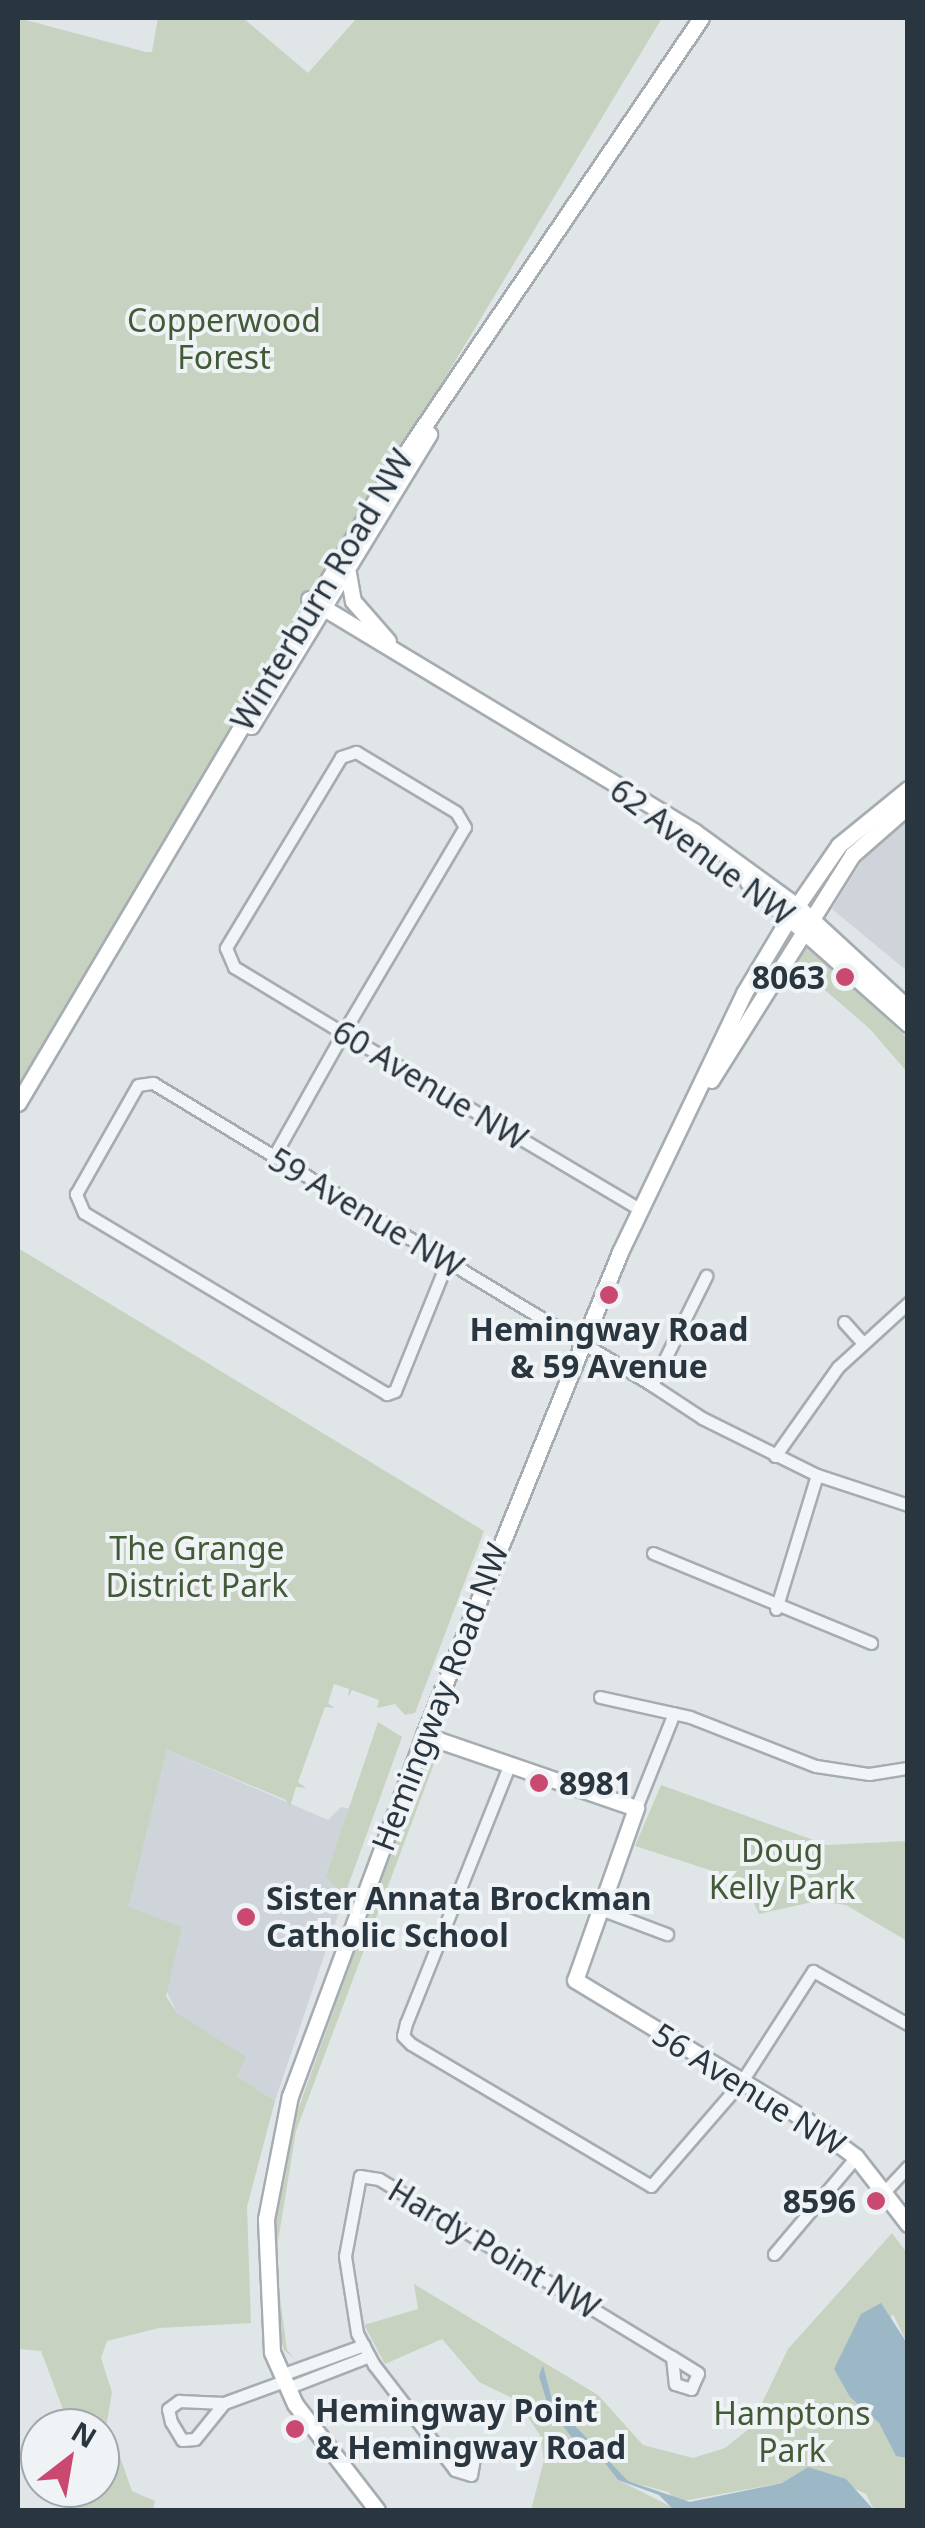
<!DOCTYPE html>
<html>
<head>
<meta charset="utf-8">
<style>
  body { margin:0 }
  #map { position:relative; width:925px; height:2528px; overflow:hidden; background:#e0e5e8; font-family:"Noto Sans",sans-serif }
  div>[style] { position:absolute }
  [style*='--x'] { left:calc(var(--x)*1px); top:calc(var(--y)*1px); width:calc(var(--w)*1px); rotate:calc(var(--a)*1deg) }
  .built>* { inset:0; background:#ced4da }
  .green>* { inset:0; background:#c8d2c1 }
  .water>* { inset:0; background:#9cb8c7 }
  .roads { filter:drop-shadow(2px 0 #a5adb2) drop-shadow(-2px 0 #a5adb2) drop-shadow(0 2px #a5adb2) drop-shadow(0 -2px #a5adb2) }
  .street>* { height:11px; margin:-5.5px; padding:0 5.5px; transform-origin:5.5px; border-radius:5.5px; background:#f2f5f7 }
  .secondary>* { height:15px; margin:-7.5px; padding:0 7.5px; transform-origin:7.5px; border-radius:7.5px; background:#fff }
  .dots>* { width:28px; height:28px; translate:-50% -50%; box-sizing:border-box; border:5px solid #eff3f6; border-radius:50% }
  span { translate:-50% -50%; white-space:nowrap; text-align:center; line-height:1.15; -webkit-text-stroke:8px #eff3f6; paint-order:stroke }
  .park-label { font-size:32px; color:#435a37 }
  .street-label { font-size:32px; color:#29353f }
  .poi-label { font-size:32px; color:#29353f; font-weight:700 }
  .right { translate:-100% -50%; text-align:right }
  .left { translate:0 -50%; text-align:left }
  .frame { position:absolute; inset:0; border:20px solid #29353f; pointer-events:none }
  .north { position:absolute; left:20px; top:2408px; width:100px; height:100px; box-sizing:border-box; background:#eff3f6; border:2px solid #a0a7ad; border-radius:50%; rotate:31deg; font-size:28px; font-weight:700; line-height:40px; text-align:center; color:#29353f }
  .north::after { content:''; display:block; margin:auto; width:35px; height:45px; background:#ca4971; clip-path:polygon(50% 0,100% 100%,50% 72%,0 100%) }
</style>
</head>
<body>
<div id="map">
  <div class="built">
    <i style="clip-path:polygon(907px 818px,907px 971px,832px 909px,864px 858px)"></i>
    <i style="clip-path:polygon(167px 1750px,328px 1820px,341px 1807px,350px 1809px,326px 1875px,344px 1897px,275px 2101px,237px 2076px,177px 2013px,127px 1908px)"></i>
  </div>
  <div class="green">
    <i style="clip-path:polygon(18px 18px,146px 52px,152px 52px,158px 18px,243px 18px,308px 73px,357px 18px,662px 18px,18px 1086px)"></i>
    <i style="clip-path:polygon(806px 944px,907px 1038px,907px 1072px,870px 1029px,796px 965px)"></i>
    <i style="clip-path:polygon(18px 1248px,484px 1531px,415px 1713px,405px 1715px,395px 1704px,377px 1708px,379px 1700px,352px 1690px,348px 1698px,349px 1689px,334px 1684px,328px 1703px,334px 1708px,325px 1707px,298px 1782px,306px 1788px,296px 1787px,290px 1807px,286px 1800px,167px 1750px,128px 1907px,182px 1927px,166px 1996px,177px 2013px,246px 2057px,237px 2076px,275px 2101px,247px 2207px,251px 2323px,159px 2328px,107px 2341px,101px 2358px,112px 2392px,106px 2428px,70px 2428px,41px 2351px,18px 2349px)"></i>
    <i style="clip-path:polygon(378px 1722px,402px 1737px,344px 1897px,326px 1876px)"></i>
    <i style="clip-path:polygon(438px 1753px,296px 2131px,275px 2260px,287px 2350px,295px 2359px,284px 2350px,277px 2326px,272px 2217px,289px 2135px,424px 1757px)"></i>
    <i style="clip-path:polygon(661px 1785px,827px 1845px,907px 1841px,907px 1941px,846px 1905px,817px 1901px,759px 1914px,744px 1881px,635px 1846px)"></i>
    <i style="clip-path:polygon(892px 2233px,907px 2253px,907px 2343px,893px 2314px,850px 2397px,879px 2423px,896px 2455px,907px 2458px,907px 2510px,874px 2510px,866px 2494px,808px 2467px,782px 2483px,677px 2502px,668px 2492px,627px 2481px,585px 2440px,553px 2403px,543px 2365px,548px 2405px,574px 2441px,601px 2458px,618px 2480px,674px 2508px,531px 2510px,544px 2460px,540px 2435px,516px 2400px,479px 2382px,442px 2339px,385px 2364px,364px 2325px,418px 2309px,414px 2284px,598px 2395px,643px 2445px,693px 2458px,725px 2448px,750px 2428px,788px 2349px)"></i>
    <i style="clip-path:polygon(113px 2437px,132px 2491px,155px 2501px,153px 2510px,63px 2510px,73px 2488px,100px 2488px,100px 2440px)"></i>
  </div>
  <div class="water">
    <i style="clip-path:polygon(881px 2303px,907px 2343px,907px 2458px,896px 2456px,879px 2423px,850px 2397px,834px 2369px,861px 2314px)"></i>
    <i style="clip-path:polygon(543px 2365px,553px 2403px,628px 2481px,690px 2502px,782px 2483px,808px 2467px,846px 2479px,874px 2510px,674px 2510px,659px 2495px,618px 2480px,601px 2458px,574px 2441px,548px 2405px,539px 2376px)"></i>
  </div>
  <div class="roads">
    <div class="street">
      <i style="--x:274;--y:1156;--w:141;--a:-60.7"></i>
      <i style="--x:343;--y:1033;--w:239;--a:-59.4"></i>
      <i style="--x:465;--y:827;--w:17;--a:-121"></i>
      <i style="--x:456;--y:812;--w:117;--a:-149"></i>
      <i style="--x:356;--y:752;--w:16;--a:162"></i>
      <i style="--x:341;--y:757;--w:223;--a:121.1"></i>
      <i style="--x:226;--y:948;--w:21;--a:67"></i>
      <i style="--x:234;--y:967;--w:127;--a:31.2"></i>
      <i style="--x:343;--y:1033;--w:347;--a:30.7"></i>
      <i style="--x:447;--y:1262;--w:139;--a:112"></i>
      <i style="--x:395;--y:1391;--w:9;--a:159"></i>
      <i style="--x:387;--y:1394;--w:353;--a:-149.1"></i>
      <i style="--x:84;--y:1213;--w:21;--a:-113"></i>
      <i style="--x:76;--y:1194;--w:125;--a:-60.4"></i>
      <i style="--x:138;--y:1085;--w:15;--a:-8"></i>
      <i style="--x:153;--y:1083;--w:583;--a:31.18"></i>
      <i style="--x:652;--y:1385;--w:60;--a:33.4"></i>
      <i style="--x:702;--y:1418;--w:128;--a:26.4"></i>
      <i style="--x:817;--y:1475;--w:96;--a:18.2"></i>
      <i style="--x:844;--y:1322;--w:27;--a:48"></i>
      <i style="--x:652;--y:1385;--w:122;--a:-63.6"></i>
      <i style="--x:775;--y:1456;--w:109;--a:-54.7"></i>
      <i style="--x:838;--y:1367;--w:95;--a:-42.4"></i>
      <i style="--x:653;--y:1553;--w:236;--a:22.4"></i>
      <i style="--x:776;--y:1609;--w:140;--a:-73"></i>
      <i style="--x:600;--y:1697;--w:92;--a:12.5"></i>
      <i style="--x:690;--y:1717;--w:135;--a:21.3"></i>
      <i style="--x:816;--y:1766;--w:54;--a:8.6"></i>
      <i style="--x:869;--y:1774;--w:39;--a:-9"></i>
      <i style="--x:509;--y:1766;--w:277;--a:111.8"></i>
      <i style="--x:406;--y:2023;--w:13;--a:103"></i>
      <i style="--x:403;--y:2036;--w:11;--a:45"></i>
      <i style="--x:411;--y:2044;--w:279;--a:30.6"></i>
      <i style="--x:651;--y:2186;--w:139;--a:-49.1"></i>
      <i style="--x:742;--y:2081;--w:131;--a:-57.2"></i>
      <i style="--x:813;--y:1971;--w:109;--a:29.2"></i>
      <i style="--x:636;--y:1808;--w:102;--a:-68.2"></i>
      <i style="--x:595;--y:1907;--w:77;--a:20.6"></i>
      <i style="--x:885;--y:2191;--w:34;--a:-47"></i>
      <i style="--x:774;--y:2254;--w:127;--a:-49.8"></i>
      <i style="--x:281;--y:2375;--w:88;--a:-19.9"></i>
      <i style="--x:287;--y:2388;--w:88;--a:-21.3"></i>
      <i style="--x:224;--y:2403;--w:46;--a:128.9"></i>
      <i style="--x:195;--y:2439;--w:13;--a:176"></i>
      <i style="--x:182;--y:2440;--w:21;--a:-121"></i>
      <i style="--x:171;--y:2422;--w:13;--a:-103"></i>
      <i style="--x:168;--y:2409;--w:14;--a:-36"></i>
      <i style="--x:179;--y:2401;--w:45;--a:2.5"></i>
      <i style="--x:224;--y:2403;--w:64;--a:-20.1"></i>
      <i style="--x:438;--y:2448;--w:37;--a:16"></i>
      <i style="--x:474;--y:2458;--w:17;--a:100"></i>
      <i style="--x:471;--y:2475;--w:17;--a:-163"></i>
      <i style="--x:455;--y:2470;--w:133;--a:-127.6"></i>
      <i style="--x:374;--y:2365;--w:36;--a:-118"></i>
      <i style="--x:357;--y:2333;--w:78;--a:-98.9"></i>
      <i style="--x:345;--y:2256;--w:81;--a:-79.4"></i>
      <i style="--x:360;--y:2176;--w:19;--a:9"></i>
      <i style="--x:379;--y:2179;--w:343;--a:31.3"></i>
      <i style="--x:672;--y:2357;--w:27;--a:84"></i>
      <i style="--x:675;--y:2384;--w:17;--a:17"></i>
      <i style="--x:691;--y:2389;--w:17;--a:-66"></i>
      <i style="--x:698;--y:2373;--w:31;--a:-148"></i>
    </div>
    <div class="secondary">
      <i style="--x:348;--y:573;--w:28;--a:80"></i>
      <i style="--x:353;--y:601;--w:53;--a:48.8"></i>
      <i style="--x:309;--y:599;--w:451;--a:31.1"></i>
      <i style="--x:695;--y:832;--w:126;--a:36"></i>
      <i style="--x:797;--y:906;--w:151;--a:42.6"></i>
      <i style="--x:251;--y:726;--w:342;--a:-58.6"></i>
      <i style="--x:748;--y:882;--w:214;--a:41.6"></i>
      <i style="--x:711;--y:1080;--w:266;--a:-57.9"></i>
      <i style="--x:852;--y:855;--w:74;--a:-41.2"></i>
      <i style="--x:18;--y:1103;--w:725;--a:-59.33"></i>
      <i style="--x:388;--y:479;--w:557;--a:-55.83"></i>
      <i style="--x:424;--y:1735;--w:224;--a:19"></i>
      <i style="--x:636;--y:1808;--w:182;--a:109.5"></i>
      <i style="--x:575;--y:1980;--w:270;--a:31.2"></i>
      <i style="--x:806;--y:2120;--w:62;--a:36.5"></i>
      <i style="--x:856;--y:2157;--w:85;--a:52.2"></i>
      <i style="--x:377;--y:2510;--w:134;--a:-127.7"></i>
      <i style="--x:295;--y:2404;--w:57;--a:-113.9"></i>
      <i style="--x:272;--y:2352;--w:133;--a:-92.6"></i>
      <i style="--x:266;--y:2219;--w:125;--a:-79"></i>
      <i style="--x:290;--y:2096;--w:385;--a:-69.6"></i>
      <i style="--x:424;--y:1735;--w:521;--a:-67.91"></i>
      <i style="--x:620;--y:1252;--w:287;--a:-64.4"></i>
      <i style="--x:744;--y:993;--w:90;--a:-59.1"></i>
      <i style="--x:790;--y:916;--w:86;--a:-55.4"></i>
      <i style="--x:839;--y:845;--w:89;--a:-39.1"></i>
    </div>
  </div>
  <div class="dots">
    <i style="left:845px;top:977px;background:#ca4971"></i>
    <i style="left:609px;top:1295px;background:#ca4971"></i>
    <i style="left:539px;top:1783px;background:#ca4971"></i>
    <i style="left:246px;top:1917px;background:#ca4971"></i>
    <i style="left:876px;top:2201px;background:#ca4971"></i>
    <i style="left:295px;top:2429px;background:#ca4971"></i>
  </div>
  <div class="park-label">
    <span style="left:224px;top:339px">Copperwood<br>Forest</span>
    <span style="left:197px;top:1567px">The Grange<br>District Park</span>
    <span style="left:782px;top:1869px">Doug<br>Kelly Park</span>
    <span style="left:792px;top:2432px">Hamptons<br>Park</span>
  </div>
  <div class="street-label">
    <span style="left:322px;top:590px;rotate:-59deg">Winterburn Road NW</span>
    <span style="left:702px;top:852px;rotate:37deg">62 Avenue NW</span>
    <span style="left:430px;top:1085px;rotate:31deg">60 Avenue NW</span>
    <span style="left:366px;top:1213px;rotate:31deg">59 Avenue NW</span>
    <span style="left:440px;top:1697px;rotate:-69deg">Hemingway Road NW</span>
    <span style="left:749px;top:2089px;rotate:32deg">56 Avenue NW</span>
    <span style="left:494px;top:2249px;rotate:31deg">Hardy Point NW</span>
  </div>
  <div class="poi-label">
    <span class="right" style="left:825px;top:977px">8063</span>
    <span style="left:609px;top:1348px">Hemingway Road<br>&amp; 59 Avenue</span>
    <span class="left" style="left:559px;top:1783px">8981</span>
    <span class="left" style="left:266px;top:1917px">Sister Annata Brockman<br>Catholic School</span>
    <span class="right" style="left:856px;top:2201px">8596</span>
    <span class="left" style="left:315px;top:2429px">Hemingway Point<br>&amp; Hemingway Road</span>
  </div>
  <div class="frame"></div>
  <div class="north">N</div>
</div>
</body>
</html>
